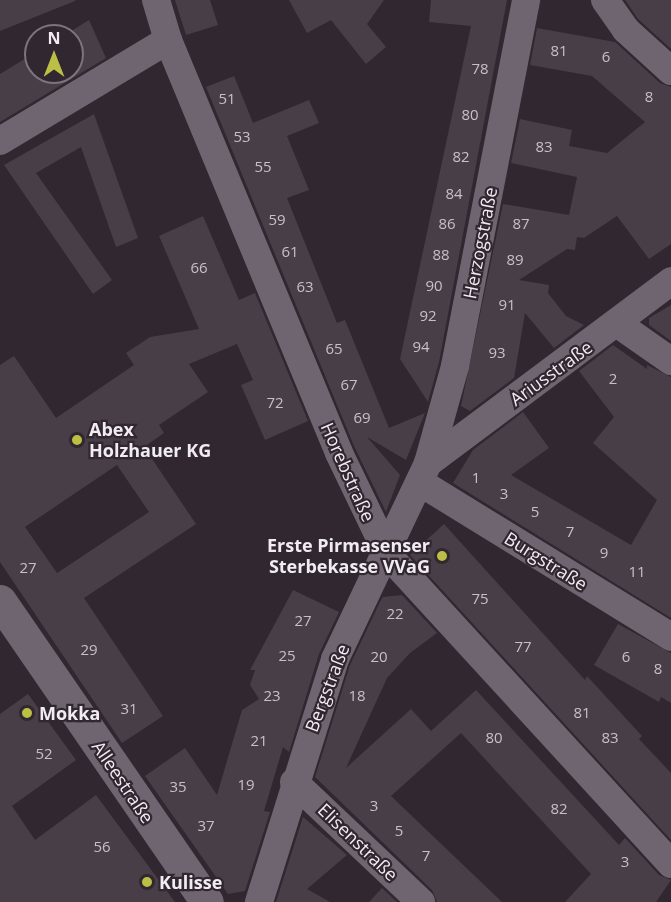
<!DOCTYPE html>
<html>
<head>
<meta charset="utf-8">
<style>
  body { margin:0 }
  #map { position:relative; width:671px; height:902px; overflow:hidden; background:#302731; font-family:"Open Sans",sans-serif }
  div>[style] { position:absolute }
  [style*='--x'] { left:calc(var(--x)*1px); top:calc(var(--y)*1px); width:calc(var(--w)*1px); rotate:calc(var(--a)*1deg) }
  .building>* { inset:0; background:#473e48 }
  .minor>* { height:28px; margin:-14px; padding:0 14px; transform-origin:14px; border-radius:14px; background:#6f6570 }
  .tertiary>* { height:33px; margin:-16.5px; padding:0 16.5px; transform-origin:16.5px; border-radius:16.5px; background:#6f6570 }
  .dots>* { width:16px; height:16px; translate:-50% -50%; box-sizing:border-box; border:3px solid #302731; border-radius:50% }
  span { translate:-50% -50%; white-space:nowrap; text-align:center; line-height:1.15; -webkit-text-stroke:4.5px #302731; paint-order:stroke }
  .number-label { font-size:15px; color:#c6c0c8 }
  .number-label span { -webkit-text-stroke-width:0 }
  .street-label { font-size:18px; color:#f1ebf2 }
  .poi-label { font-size:18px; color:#f1ebf2; font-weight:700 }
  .left { translate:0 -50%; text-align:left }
  .right { translate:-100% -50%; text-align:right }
  .north { position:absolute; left:24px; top:24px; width:60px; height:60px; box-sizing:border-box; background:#302731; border:2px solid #7d757e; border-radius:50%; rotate:0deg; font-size:16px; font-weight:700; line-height:24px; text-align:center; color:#f1ebf2 }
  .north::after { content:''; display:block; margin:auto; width:21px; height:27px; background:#bbc044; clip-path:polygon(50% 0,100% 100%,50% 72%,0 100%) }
</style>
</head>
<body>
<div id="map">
  <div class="building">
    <i style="clip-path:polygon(0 0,75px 0,75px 1px,0 31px)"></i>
    <i style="clip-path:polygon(175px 0,210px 0,218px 25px,186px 35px)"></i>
    <i style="clip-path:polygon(289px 0,384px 0,367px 24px,386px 47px,366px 64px,331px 20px,307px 33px)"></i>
    <i style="clip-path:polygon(431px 0,507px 0,439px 362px,428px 402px,400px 359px,471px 26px,429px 22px)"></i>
    <i style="clip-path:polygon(625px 0,671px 0,671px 49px,638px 19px)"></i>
    <i style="clip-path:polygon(89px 20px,106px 58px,0 122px,0 74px,36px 52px,36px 72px,72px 72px,72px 36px,63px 36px)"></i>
    <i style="clip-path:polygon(537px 28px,615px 42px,660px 83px,671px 87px,671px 244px,649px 259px,617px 216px,584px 238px,577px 237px,575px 250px,567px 249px,519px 280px,549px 285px,548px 293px,566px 316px,584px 325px,554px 348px,525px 313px,514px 378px,470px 411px,461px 406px,503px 204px,569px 215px,577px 177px,511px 163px,520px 119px,572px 130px,569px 146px,607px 153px,645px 122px,592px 76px,530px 65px)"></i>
    <i style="clip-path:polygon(234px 76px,253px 123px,309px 100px,319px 123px,287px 136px,309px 190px,287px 198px,337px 323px,345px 320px,389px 428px,425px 413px,406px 460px,367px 437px,400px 475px,386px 512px,354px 446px,206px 87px)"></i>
    <i style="clip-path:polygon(94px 114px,138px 238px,116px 247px,81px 147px,36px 173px,112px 280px,93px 294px,4px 165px)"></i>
    <i style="clip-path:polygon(evenodd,203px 216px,239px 300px,255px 293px,308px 421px,265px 440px,241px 385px,253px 380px,237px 344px,189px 364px,208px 392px,159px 425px,164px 433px,144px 447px,196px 524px,84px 598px,163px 716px,122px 743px,0 562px,0 365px,14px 356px,56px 418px,134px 365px,126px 353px,150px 337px,199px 329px,159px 236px,203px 216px,117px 465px,149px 512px,57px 573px,25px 527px,117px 465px)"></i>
    <i style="clip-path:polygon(671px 305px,671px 341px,649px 325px,649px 318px)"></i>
    <i style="clip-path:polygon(613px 345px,647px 369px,647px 365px,671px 377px,671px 618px,453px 483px,473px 450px,523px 412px,549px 448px,511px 475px,631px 545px,657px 500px,593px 443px,614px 417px,579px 371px)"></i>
    <i style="clip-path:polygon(444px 524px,585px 680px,587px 676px,642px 736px,639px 739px,671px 773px,671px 840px,410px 555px)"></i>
    <i style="clip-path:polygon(293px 590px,339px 612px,319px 654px,289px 752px,283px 747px,264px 811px,270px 812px,245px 891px,228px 894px,145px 776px,185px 748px,217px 795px,242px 710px,259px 699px,250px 685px,255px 670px,250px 670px)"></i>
    <i style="clip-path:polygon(402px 595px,437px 633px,410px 653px,387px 678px,346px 768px,411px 709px,431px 731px,476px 690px,619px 845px,625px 838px,659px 875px,671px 880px,656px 902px,565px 902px,591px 874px,461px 733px,391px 796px,502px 902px,437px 902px,432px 890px,315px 777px,350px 665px,380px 602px,383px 597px)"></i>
    <i style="clip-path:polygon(618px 624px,671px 653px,671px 703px,661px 697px,659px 702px,594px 665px)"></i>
    <i style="clip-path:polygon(28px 694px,76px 760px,12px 806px,35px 840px,96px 795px,175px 902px,0 902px,0 714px)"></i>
    <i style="clip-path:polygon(303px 817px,347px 855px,307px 889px,330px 902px,276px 902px)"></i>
    <i style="clip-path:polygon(382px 888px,397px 902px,369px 902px)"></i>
  </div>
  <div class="minor">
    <i style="--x:156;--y:0;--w:42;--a:73.3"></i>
    <i style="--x:168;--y:40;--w:447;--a:67.5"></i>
    <i style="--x:339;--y:453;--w:113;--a:64.3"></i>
    <i style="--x:388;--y:555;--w:419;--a:47.5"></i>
    <i style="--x:605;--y:0;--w:37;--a:55"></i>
    <i style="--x:626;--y:30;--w:61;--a:42.3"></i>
    <i style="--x:0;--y:141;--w:196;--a:-31"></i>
    <i style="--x:618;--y:324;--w:65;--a:34.9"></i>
    <i style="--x:428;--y:463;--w:304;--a:-36.8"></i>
    <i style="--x:421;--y:483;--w:294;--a:31.6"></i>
    <i style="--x:294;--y:782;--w:175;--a:43.4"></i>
    <i style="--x:259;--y:902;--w:255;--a:-72.6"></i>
    <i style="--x:335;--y:659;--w:217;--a:-64.6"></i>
    <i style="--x:428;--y:463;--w:101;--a:-74.4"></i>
    <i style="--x:455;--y:366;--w:373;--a:-79"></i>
  </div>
  <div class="tertiary">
    <i style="--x:0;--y:601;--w:365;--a:55.5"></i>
  </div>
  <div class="dots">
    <i style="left:77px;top:440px;background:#bbc044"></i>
    <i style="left:442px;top:556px;background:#bbc044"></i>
    <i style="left:27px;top:713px;background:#bbc044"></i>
    <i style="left:147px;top:882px;background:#bbc044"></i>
  </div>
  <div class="number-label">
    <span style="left:559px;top:51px">81</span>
    <span style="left:606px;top:57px">6</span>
    <span style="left:480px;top:69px">78</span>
    <span style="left:649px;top:97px">8</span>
    <span style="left:227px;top:99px">51</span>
    <span style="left:470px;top:115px">80</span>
    <span style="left:242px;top:137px">53</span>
    <span style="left:544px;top:147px">83</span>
    <span style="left:461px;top:157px">82</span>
    <span style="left:263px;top:167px">55</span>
    <span style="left:454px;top:194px">84</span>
    <span style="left:277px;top:220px">59</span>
    <span style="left:447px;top:224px">86</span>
    <span style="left:521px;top:224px">87</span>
    <span style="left:290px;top:252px">61</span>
    <span style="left:441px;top:255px">88</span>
    <span style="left:515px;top:260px">89</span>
    <span style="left:199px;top:268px">66</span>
    <span style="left:434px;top:286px">90</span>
    <span style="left:305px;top:287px">63</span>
    <span style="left:507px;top:305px">91</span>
    <span style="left:428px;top:316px">92</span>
    <span style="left:421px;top:347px">94</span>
    <span style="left:334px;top:349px">65</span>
    <span style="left:497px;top:353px">93</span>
    <span style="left:613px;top:379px">2</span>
    <span style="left:349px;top:385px">67</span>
    <span style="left:275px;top:403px">72</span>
    <span style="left:362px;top:418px">69</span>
    <span style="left:476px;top:478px">1</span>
    <span style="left:504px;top:494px">3</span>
    <span style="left:535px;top:512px">5</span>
    <span style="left:570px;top:532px">7</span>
    <span style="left:604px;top:553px">9</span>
    <span style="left:28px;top:568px">27</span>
    <span style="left:637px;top:572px">11</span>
    <span style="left:480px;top:599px">75</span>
    <span style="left:395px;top:614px">22</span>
    <span style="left:303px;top:621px">27</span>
    <span style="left:523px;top:647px">77</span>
    <span style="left:89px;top:650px">29</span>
    <span style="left:287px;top:656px">25</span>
    <span style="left:379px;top:657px">20</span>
    <span style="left:626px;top:657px">6</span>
    <span style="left:658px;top:669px">8</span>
    <span style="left:272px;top:696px">23</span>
    <span style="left:357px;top:696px">18</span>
    <span style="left:129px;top:709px">31</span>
    <span style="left:582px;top:713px">81</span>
    <span style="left:494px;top:738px">80</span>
    <span style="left:610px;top:738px">83</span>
    <span style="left:259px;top:741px">21</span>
    <span style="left:44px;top:754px">52</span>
    <span style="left:246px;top:785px">19</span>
    <span style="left:178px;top:787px">35</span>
    <span style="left:374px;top:806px">3</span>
    <span style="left:559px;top:809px">82</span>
    <span style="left:206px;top:826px">37</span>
    <span style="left:399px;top:831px">5</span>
    <span style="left:102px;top:847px">56</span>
    <span style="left:426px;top:856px">7</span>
    <span style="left:625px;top:862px">3</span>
  </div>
  <div class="street-label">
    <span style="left:480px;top:243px;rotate:-79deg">Herzogstraße</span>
    <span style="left:551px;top:373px;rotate:-36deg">Ariusstraße</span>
    <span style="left:348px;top:472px;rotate:66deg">Horebstraße</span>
    <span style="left:546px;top:561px;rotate:32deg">Burgstraße</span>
    <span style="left:327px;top:688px;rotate:-69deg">Bergstraße</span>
    <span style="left:123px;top:782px;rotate:56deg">Alleestraße</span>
    <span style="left:358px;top:842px;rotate:44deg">Elisenstraße</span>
  </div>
  <div class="poi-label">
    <span class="left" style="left:89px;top:440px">Abex<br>Holzhauer KG</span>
    <span class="right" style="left:430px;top:556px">Erste Pirmasenser<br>Sterbekasse VVaG</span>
    <span class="left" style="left:39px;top:713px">Mokka</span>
    <span class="left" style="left:159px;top:882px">Kulisse</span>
  </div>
  <div class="north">N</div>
</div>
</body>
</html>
